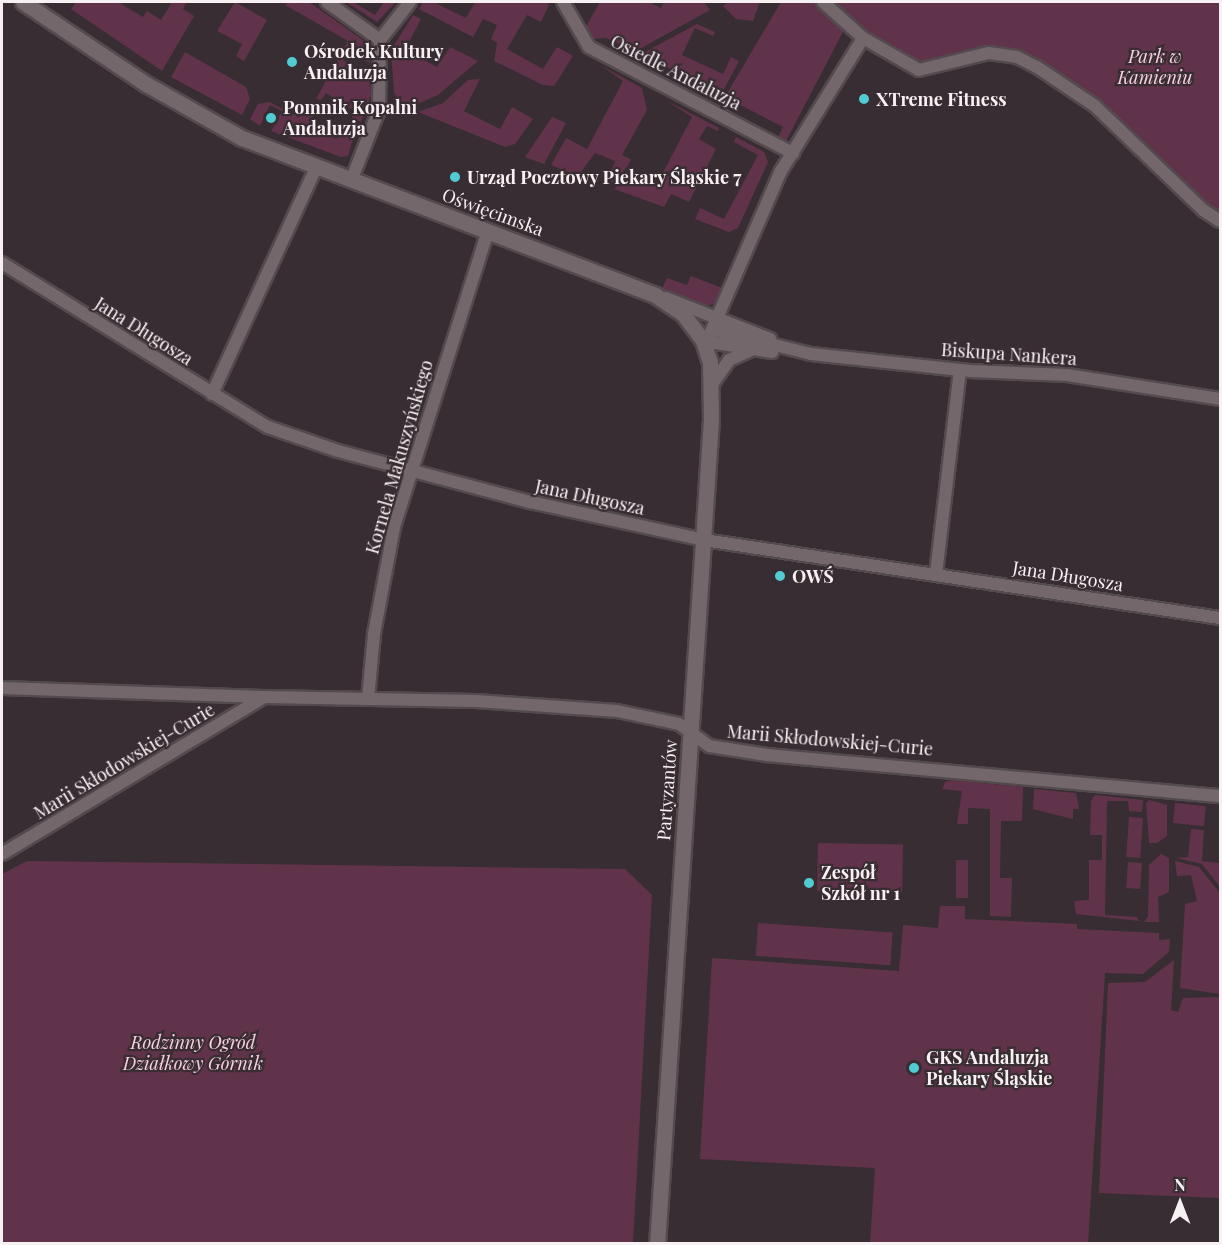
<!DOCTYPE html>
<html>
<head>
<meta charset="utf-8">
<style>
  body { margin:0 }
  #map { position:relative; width:1222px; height:1245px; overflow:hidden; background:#382d32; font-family:"Playfair Display",serif }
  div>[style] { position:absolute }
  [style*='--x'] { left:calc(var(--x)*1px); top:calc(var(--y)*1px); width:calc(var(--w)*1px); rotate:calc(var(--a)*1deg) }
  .green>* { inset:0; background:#61334a; transform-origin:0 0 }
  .roads { filter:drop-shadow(2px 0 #534a4e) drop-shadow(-2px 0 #534a4e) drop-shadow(0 2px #534a4e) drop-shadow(0 -2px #534a4e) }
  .minor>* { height:12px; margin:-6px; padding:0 6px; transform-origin:6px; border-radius:6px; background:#73676c }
  .tertiary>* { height:15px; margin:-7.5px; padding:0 7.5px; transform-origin:7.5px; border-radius:7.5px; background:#73676c }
  .dots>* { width:16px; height:16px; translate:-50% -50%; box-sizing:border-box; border:3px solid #382d32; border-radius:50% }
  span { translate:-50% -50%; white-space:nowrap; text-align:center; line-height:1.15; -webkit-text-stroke:4.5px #382d32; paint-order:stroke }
  .poi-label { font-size:18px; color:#f8f1f4; font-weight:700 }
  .left { translate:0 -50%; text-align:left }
  .park-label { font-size:18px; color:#facfe1; font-style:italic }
  .street-label { font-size:18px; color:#f8f1f4 }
  .frame { position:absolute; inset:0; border:3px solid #f8f1f4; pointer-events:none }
  .north { position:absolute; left:1150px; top:1173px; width:60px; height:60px; -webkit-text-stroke:4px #382d32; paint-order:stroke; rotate:0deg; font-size:16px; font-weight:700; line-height:24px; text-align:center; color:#f8f1f4 }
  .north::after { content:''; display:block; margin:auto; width:21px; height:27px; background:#f8f1f4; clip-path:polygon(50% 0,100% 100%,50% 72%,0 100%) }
</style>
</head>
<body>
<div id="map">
  <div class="green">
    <i style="clip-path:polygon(76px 2px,118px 2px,143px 17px,147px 11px,161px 20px,172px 2px,187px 2px,183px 9px,194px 16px,162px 71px,71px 9px)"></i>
    <i style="clip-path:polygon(235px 2px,267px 20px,244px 61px,236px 56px,242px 44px,217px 31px)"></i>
    <i style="clip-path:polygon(288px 2px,309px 2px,363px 40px,370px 47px,370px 63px,343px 50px,348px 41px,285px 5px)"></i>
    <i style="clip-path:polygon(346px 2px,353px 2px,375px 15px,384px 2px,396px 2px,377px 22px)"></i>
    <i style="clip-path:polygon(423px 2px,433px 2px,466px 18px,475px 2px,547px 2px,549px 5px,541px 22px,527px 15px,507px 49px,543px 69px,557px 47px,573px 56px,554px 86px,543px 85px,494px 61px,497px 43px,491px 39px,497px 25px,483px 19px,473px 37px,419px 9px)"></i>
    <i style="clip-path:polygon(600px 2px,649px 2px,661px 8px,664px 2px,704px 2px,710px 10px,636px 51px,606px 38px,592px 39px,584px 30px)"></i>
    <i style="clip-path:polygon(728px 2px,760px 2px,753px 21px,736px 19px,723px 6px)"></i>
    <i style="clip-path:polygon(781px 2px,814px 2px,845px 28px,785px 143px,777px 139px,783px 127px,725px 97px)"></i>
    <i style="clip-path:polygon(830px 2px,1220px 2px,1220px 216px,1208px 209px,1094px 100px,1047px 67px,1013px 51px,920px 66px,859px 28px)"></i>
    <i style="clip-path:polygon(413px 15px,421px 19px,405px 50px,437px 67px,450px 47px,478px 61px,438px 95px,410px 107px,398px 101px,394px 92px,391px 50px)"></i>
    <i style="clip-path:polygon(697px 24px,715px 32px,713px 36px,695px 28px,682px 55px,723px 74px,731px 57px,739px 61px,721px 95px,641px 54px)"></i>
    <i style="clip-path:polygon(185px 52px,246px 87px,250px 99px,242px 115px,171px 77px)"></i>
    <i style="clip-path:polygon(339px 57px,370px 76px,371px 96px,361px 122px,352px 119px,352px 109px,326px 93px,321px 100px,316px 99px)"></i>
    <i style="clip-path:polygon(602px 66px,642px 88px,647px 110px,622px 155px,631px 159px,628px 166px,611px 184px,607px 181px,615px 161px,595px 153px,578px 176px,551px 165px,566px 138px,587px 149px,623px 81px)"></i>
    <i style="clip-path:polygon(480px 79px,464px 111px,500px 129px,512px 107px,533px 119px,515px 144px,505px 147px,418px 112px,443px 103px,468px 80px)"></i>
    <i style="clip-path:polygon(667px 101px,719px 128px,718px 131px,707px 126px,699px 139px,716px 149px,689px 202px,671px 194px,664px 207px,614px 189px,629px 173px,656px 186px,692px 117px)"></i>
    <i style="clip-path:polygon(269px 102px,299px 117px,304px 109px,313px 115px,309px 122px,336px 139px,342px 133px,354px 135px,348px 156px,341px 157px,271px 131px,282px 111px,270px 105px,260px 126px,250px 119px,258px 104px)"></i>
    <i style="clip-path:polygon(552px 117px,566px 123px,544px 164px,525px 157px)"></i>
    <i style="clip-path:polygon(736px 137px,764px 152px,768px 162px,738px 228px,729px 232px,695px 219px,700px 208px,724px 219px,758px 155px,734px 142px)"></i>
    <i style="clip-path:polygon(691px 276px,722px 288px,714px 304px,705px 306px,662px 289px,667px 278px,687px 285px)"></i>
    <i style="clip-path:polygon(951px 780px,1023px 787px,1022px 821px,1001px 821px,1000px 878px,1012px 878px,1011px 917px,990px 916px,990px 809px,968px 808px,968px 824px,957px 824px,962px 791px,942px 789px,945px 782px)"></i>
    <i style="clip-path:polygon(1034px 789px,1076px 793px,1079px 809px,1073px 809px,1073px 819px,1033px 809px)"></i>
    <i style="clip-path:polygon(1095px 795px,1143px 800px,1142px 812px,1129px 811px,1128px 801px,1107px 801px,1105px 915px,1137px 917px,1139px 921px,1076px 914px,1074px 901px,1089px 900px,1089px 860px,1102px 860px,1102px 835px,1090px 835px,1091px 801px)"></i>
    <i style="clip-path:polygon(1149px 800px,1167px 805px,1167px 836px,1157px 843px,1149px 843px,1146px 803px)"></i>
    <i style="left:1175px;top:803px;width:31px;height:20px;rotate:6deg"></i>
    <i style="left:1129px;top:817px;width:14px;height:40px;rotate:4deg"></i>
    <i style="clip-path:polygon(1191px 829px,1204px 830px,1202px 861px,1220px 863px,1220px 887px,1202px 864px,1176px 858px,1188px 857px)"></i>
    <i style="left:818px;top:843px;width:85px;height:48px;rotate:1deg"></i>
    <i style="clip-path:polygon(1161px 854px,1169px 858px,1169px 892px,1158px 897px,1159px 922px,1144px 922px,1148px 917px,1149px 865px)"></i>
    <i style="left:956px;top:860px;width:12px;height:38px"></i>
    <i style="clip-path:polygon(27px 861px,625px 869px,652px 895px,633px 1243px,2px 1243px,2px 874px)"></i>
    <i style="clip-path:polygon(1175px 861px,1199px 867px,1220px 893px,1220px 994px,1180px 988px,1185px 904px,1197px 901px,1191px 875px,1177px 876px)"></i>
    <i style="left:1128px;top:862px;width:14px;height:26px;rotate:4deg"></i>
    <i style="clip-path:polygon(940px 906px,965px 906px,965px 919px,1077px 924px,1077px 929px,1159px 933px,1159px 940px,1170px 939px,1169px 952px,1143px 974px,1105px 973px,1088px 1243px,870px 1243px,875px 1168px,700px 1159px,712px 958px,899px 971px,903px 925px,938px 928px)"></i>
    <i style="left:758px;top:923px;width:135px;height:33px;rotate:4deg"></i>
    <i style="clip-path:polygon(1174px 960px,1171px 1010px,1178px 1012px,1183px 998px,1220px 997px,1220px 1198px,1099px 1193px,1108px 983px,1145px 982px)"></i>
  </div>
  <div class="roads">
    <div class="minor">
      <i style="--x:327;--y:2;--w:65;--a:35.6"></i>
      <i style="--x:563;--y:2;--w:52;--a:60"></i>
      <i style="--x:589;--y:47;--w:230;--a:27.5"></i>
      <i style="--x:823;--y:2;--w:54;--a:42"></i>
      <i style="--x:863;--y:38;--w:64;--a:29.7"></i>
      <i style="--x:919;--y:70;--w:72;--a:-13.7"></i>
      <i style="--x:989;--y:53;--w:28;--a:8"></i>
      <i style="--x:1017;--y:57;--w:22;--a:27"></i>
      <i style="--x:1037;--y:67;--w:70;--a:33.9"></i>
      <i style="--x:1095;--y:106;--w:150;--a:43.9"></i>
      <i style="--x:1203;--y:210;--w:20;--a:33"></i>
      <i style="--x:351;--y:181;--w:76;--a:-68.5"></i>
      <i style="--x:379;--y:110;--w:70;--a:-89.2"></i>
      <i style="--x:380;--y:40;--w:48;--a:-51.7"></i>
      <i style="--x:2;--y:263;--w:312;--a:31.7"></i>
      <i style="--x:268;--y:427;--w:74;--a:18.9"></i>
      <i style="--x:338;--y:451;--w:199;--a:14.9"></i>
      <i style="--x:530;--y:502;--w:178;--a:12.3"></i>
      <i style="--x:704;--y:540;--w:522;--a:8.6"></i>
      <i style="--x:666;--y:298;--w:112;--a:21.5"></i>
      <i style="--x:714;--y:330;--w:100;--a:13.9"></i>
      <i style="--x:811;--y:354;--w:160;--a:6.1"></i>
      <i style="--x:970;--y:371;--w:97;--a:2.4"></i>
      <i style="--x:1067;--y:375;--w:155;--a:8.9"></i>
      <i style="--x:710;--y:334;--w:178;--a:-66.5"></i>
      <i style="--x:781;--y:171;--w:156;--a:-58.3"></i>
      <i style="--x:703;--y:341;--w:70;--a:9.1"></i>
      <i style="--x:711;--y:386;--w:32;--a:-55"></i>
      <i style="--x:729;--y:360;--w:22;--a:-24"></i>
      <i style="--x:212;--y:394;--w:249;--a:-65.3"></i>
      <i style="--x:936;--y:574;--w:204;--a:-83.3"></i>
      <i style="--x:2;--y:688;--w:261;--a:2"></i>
      <i style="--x:368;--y:699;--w:65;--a:-84.7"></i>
      <i style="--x:374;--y:634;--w:109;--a:-79.4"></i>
      <i style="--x:394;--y:527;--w:311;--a:-72.4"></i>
      <i style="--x:2;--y:854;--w:305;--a:-30.9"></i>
      <i style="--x:264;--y:697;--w:212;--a:1.1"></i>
      <i style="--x:476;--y:701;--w:141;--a:4.1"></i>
      <i style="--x:617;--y:711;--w:63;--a:11.8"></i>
      <i style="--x:679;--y:724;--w:37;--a:36"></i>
      <i style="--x:709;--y:746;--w:59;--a:8.8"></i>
      <i style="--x:767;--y:755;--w:455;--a:5.2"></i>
    </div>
    <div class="tertiary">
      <i style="--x:23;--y:2;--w:148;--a:33.7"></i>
      <i style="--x:146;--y:84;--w:110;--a:29.4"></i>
      <i style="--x:242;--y:138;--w:442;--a:20.8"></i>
      <i style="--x:655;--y:295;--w:34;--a:34"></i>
      <i style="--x:683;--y:314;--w:34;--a:53"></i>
      <i style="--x:703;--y:341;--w:22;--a:72"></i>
      <i style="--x:710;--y:362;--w:57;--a:89"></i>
      <i style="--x:711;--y:419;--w:827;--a:93.74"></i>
    </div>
  </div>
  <div class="dots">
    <i style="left:292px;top:62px;background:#51ccd3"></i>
    <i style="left:864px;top:99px;background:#51ccd3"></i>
    <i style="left:271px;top:118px;background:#51ccd3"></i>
    <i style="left:455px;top:177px;background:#51ccd3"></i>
    <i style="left:780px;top:576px;background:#51ccd3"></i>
    <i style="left:809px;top:883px;background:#51ccd3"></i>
    <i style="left:914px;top:1068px;background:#51ccd3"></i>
  </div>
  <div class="poi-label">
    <span class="left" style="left:304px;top:62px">Ośrodek Kultury<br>Andaluzja</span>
    <span class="left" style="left:876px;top:99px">XTreme Fitness</span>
    <span class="left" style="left:283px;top:118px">Pomnik Kopalni<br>Andaluzja</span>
    <span class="left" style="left:467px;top:177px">Urząd Pocztowy Piekary Śląskie 7</span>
    <span class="left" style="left:792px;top:576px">OWŚ</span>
    <span class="left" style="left:821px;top:883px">Zespół<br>Szkół nr 1</span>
    <span class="left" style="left:926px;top:1068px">GKS Andaluzja<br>Piekary Śląskie</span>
  </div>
  <div class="park-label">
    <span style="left:1155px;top:67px">Park w<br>Kamieniu</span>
    <span style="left:193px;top:1053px">Rodzinny Ogród<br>Działkowy Górnik</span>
  </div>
  <div class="street-label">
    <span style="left:676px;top:72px;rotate:27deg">Osiedle Andaluzja</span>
    <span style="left:493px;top:212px;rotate:20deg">Oświęcimska</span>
    <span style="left:144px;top:331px;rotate:32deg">Jana Długosza</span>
    <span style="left:1009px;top:354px;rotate:4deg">Biskupa Nankera</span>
    <span style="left:399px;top:457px;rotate:-74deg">Kornela Makuszyńskiego</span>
    <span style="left:590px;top:497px;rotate:12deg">Jana Długosza</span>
    <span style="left:1068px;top:576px;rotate:9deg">Jana Długosza</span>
    <span style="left:830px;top:740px;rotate:5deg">Marii Skłodowskiej-Curie</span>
    <span style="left:124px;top:761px;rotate:-31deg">Marii Skłodowskiej-Curie</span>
    <span style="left:667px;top:790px;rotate:-86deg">Partyzantów</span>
  </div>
  <div class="frame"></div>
  <div class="north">N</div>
</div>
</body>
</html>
